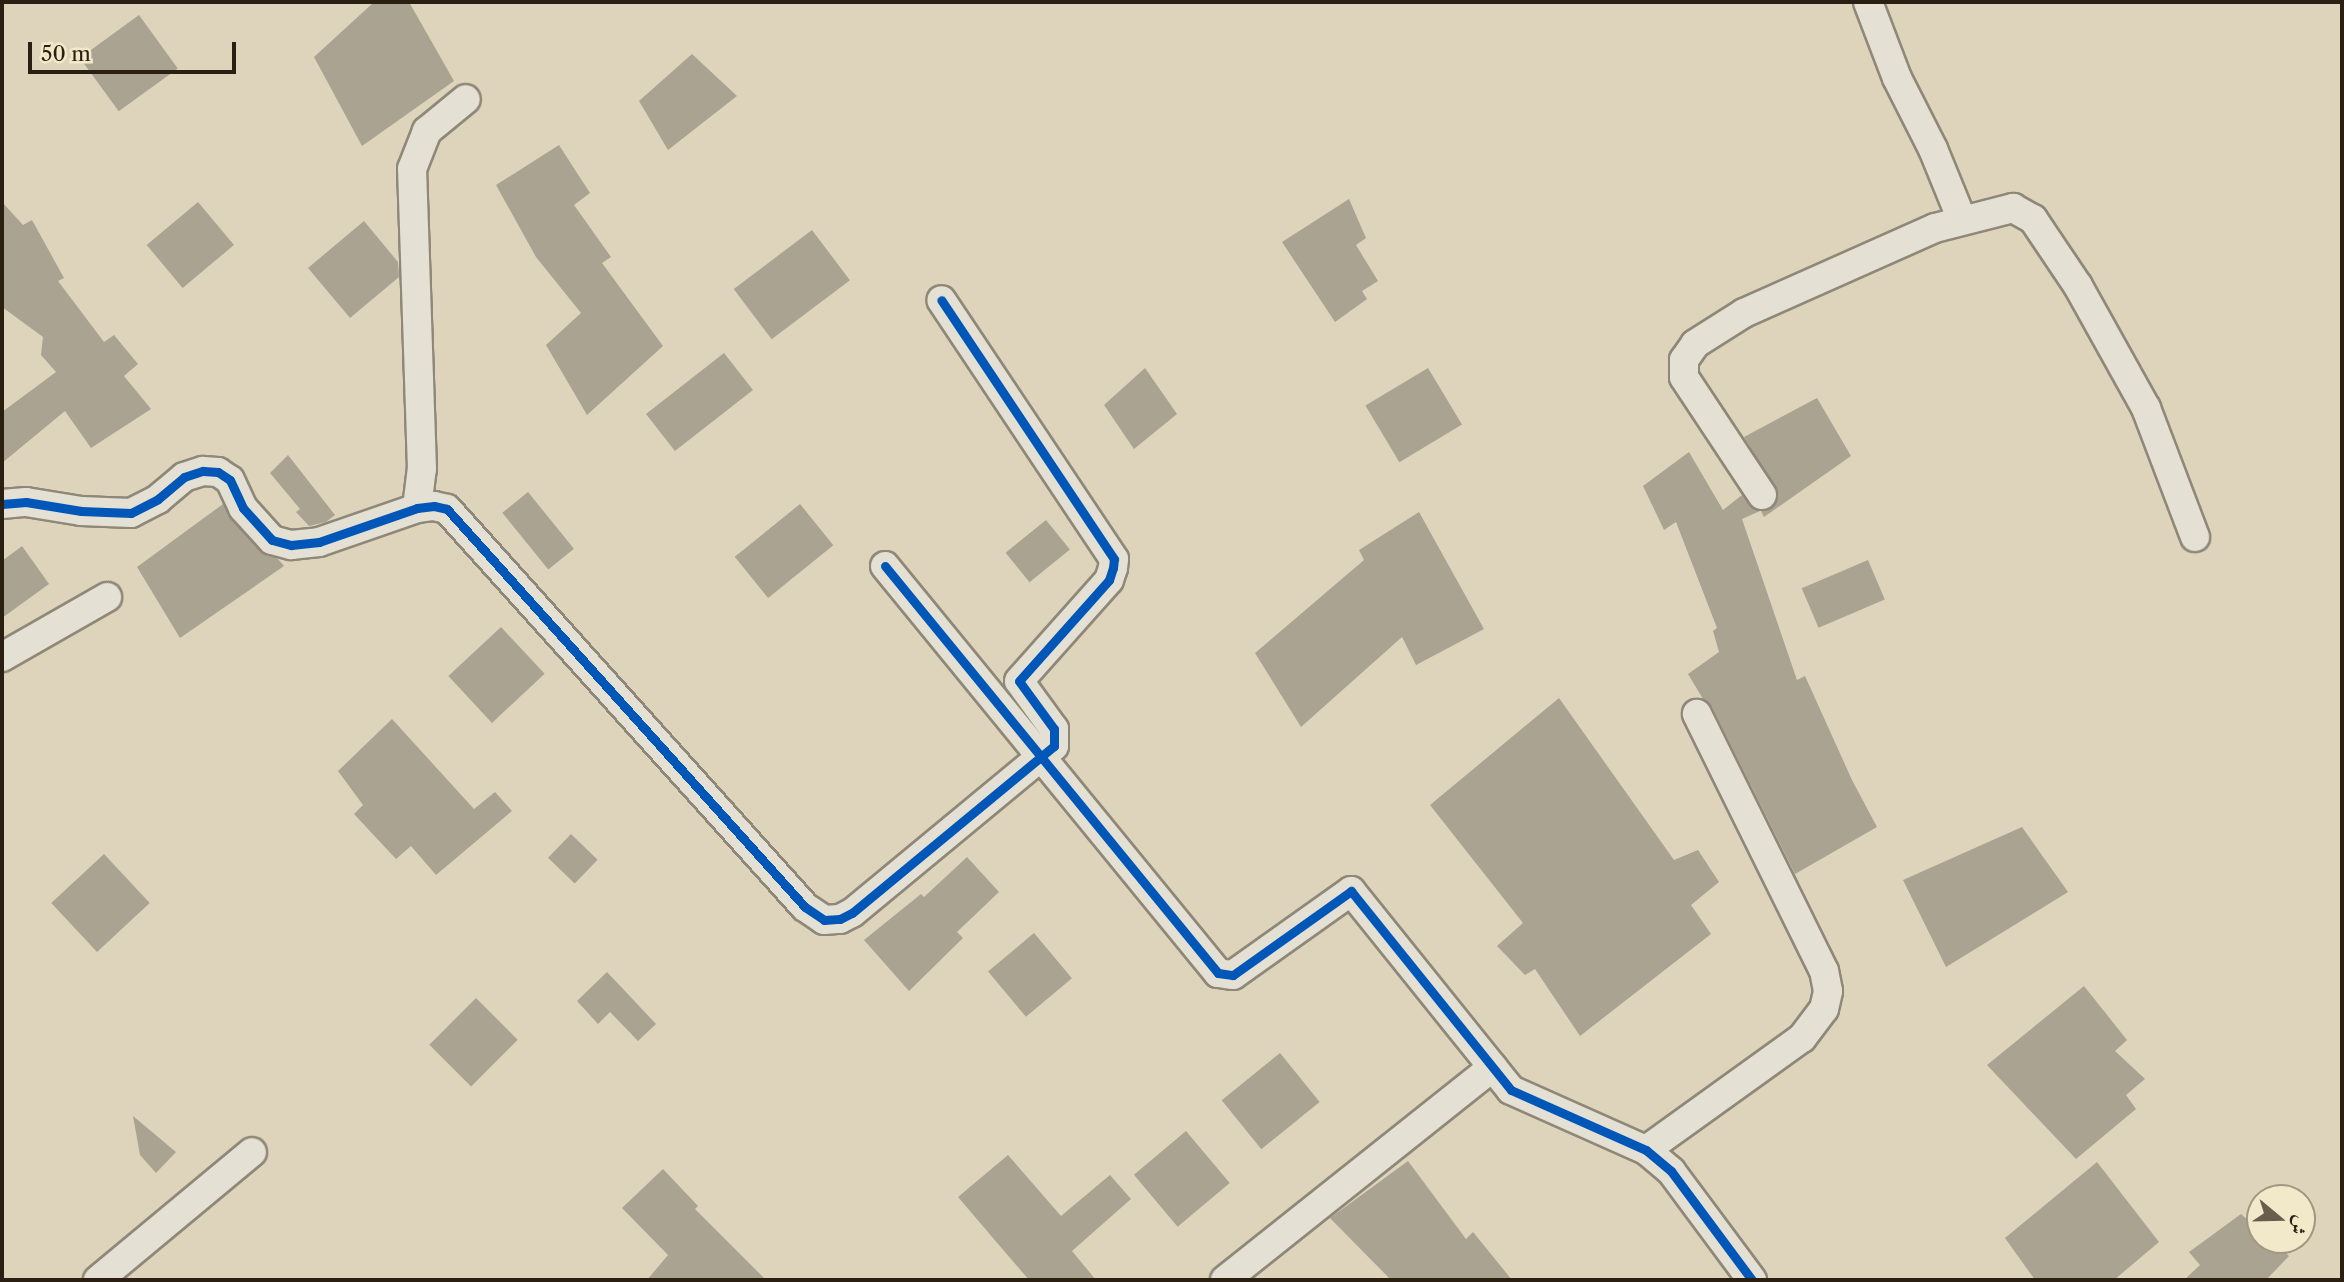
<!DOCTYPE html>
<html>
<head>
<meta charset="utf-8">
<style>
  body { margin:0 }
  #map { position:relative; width:2344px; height:1282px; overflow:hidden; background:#ddd4bb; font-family:"Libre Caslon Text",Amiri,serif }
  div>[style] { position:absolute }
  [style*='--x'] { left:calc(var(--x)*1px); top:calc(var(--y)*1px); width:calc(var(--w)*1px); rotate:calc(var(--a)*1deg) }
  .building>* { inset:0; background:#aaa392; transform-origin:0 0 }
  .roads { filter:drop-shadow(2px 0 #8f8878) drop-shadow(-2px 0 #8f8878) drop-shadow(0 2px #8f8878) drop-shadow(0 -2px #8f8878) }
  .minor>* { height:28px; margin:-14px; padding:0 14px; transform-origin:14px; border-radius:14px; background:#e4e0d3 }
  .cycleway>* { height:9px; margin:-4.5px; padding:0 4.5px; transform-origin:4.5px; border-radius:4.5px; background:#0057b8 }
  span { translate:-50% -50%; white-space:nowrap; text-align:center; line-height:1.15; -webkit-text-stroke:6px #f2e8ca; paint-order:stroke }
  .frame { position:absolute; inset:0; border:4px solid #2a1f10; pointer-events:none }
  .north { position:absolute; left:2246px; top:1184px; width:70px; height:70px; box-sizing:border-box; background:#f2e8ca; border:2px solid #a29880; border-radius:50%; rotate:109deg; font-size:19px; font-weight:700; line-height:28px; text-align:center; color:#2a1f10 }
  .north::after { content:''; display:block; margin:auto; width:24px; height:32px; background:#695e4c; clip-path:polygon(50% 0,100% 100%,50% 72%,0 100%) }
  .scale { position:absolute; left:28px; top:42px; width:208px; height:32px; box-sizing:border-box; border:4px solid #2a1f10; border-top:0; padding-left:9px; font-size:21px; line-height:24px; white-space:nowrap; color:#2a1f10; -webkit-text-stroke:5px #f2e8ca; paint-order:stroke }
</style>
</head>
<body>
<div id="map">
  <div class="building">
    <i style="clip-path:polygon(374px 2px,409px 2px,454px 81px,362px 146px,314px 57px)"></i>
    <i style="left:139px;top:15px;width:66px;height:73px;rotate:54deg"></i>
    <i style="clip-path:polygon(692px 54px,737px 96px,668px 150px,639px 101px)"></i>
    <i style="clip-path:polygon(559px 145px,590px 193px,574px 205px,611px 257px,602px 263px,663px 346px,587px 415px,546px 345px,581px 313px,536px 257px,496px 185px)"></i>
    <i style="clip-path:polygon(1349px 199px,1366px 238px,1356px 245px,1378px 281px,1362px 291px,1367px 299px,1335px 322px,1282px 242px)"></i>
    <i style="clip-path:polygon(2px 202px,23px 225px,32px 220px,64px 278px,58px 281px,104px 342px,114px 335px,138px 364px,124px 376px,151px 409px,91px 448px,65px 411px,2px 463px,2px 412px,56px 372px,41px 355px,43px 337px,2px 307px)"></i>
    <i style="left:198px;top:202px;width:56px;height:67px;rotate:50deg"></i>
    <i style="clip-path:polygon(364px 221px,398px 262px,399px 277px,350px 318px,308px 268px)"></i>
    <i style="left:812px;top:230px;width:63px;height:98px;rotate:53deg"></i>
    <i style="left:724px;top:353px;width:47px;height:99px;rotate:52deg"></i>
    <i style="clip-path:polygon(1145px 368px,1177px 414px,1134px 449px,1104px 405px)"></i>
    <i style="left:1428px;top:368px;width:66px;height:73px;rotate:59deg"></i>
    <i style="clip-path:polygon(1817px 398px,1851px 456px,1764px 517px,1761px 511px,1772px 508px,1778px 493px,1744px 437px)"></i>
    <i style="clip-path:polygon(1689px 452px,1723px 510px,1742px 495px,1749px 505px,1760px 511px,1742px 519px,1797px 680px,1805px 676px,1852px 780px,1877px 827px,1795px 874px,1712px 707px,1703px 699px,1688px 674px,1719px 652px,1713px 631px,1717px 628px,1676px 522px,1664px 530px,1643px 486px)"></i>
    <i style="clip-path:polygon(288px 455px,335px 515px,326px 522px,309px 526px,296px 512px,300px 509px,270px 473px)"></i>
    <i style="left:528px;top:492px;width:73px;height:33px;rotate:51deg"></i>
    <i style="clip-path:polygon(223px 504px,231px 519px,260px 551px,278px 559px,284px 566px,180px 638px,137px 567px)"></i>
    <i style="left:800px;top:504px;width:53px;height:84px;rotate:51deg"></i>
    <i style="clip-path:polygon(1419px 512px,1484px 629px,1416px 665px,1402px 637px,1301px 727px,1255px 653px,1364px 560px,1359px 550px)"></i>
    <i style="left:1046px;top:520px;width:38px;height:52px;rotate:51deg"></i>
    <i style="clip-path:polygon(22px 546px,49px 584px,2px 618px,2px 561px)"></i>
    <i style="left:1868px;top:560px;width:43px;height:72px;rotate:67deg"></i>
    <i style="left:501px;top:627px;width:64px;height:72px;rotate:47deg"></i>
    <i style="clip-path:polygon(1559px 698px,1674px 860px,1698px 850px,1719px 882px,1691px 905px,1711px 934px,1580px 1036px,1535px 969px,1525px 975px,1497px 946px,1523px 923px,1430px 805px)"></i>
    <i style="clip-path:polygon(392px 719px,474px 809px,495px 792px,512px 811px,436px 875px,411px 846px,396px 859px,354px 814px,363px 805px,338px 771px)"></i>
    <i style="clip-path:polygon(2022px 827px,2068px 892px,1946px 967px,1903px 880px)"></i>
    <i style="left:571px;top:834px;width:37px;height:33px;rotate:44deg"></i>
    <i style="left:104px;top:854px;width:67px;height:72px;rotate:47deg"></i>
    <i style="clip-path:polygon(967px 857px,999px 892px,957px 932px,963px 938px,909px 991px,864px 940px,921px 894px,924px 897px)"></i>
    <i style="left:1034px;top:933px;width:59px;height:60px;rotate:50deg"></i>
    <i style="clip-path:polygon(607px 972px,656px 1024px,638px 1041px,610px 1012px,598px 1024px,577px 1001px)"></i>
    <i style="clip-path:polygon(2084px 986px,2127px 1040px,2115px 1051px,2145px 1079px,2126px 1095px,2136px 1109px,2076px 1159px,1987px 1065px)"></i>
    <i style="left:476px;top:998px;width:59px;height:66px;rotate:45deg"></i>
    <i style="left:1280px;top:1053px;width:63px;height:75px;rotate:51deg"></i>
    <i style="clip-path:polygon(133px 1116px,176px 1152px,156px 1173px,140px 1155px)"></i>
    <i style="left:1186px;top:1131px;width:68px;height:68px;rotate:50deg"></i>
    <i style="clip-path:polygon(1008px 1155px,1061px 1216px,1110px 1175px,1131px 1199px,1072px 1251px,1096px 1280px,1029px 1280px,958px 1197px)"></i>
    <i style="clip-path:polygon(1408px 1161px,1466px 1239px,1473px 1232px,1512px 1280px,1391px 1280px,1330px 1218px)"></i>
    <i style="clip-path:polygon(2097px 1162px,2159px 1242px,2114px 1280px,2035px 1280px,2005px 1238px)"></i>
    <i style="clip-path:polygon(663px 1169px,698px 1206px,695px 1209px,766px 1280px,647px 1280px,668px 1255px,622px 1208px)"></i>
    <i style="clip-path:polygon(2241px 1214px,2260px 1231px,2260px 1240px,2271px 1240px,2289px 1256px,2266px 1280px,2184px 1280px,2200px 1265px,2189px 1252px)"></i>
  </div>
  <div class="roads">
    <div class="minor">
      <i style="--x:1868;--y:2;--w:81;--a:69.1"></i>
      <i style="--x:1897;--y:78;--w:80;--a:63.1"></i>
      <i style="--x:1933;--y:149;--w:77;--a:67.8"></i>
      <i style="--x:1762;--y:495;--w:141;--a:-123.5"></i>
      <i style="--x:1684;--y:377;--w:17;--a:-90"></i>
      <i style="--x:1684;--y:360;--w:19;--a:-55"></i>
      <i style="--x:1695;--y:344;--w:58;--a:-32.3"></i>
      <i style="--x:1744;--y:313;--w:209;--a:-24"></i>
      <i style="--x:1935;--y:228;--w:81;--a:-14.4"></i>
      <i style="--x:2013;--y:208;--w:23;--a:29"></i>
      <i style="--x:2033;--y:219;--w:81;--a:56.1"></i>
      <i style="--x:2078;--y:286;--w:140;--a:60.9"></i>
      <i style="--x:2146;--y:408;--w:138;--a:69.2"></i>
      <i style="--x:2;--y:504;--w:24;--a:-5"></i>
      <i style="--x:26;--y:502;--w:56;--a:9.3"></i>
      <i style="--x:81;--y:511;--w:50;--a:2.3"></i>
      <i style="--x:131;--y:513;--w:30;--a:-27"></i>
      <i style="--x:158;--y:499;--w:34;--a:-40"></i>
      <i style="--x:184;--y:477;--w:20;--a:-18"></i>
      <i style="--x:203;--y:471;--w:15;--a:4"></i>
      <i style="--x:218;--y:472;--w:14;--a:34"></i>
      <i style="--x:230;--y:480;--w:31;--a:65"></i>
      <i style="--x:243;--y:508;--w:43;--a:47.8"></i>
      <i style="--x:272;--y:540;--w:20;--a:15"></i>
      <i style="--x:291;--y:545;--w:28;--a:-6"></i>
      <i style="--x:319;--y:542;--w:104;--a:-19.1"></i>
      <i style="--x:417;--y:508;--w:17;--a:-7"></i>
      <i style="--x:434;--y:506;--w:13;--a:13"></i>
      <i style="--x:447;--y:509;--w:535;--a:48.03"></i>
      <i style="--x:805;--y:907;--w:23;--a:34"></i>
      <i style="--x:824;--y:920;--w:16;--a:-4"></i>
      <i style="--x:840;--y:919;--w:13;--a:-27"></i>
      <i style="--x:852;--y:913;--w:262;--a:-39.6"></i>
      <i style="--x:1054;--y:746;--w:17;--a:-90"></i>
      <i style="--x:1054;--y:729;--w:59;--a:-126.1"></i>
      <i style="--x:1019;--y:681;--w:135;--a:-48.3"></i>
      <i style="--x:1109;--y:580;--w:13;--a:-72"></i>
      <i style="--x:1113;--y:568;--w:9;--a:-84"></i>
      <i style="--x:1114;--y:559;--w:311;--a:-123.7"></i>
      <i style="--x:417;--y:508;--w:39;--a:-83"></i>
      <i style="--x:422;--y:469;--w:300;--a:-91.9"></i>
      <i style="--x:412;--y:169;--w:41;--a:-68.5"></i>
      <i style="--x:427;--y:131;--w:50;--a:-39.4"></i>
      <i style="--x:885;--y:566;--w:526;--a:50.71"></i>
      <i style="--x:1218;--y:973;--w:15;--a:8"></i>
      <i style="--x:1233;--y:975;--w:145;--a:-35.4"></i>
      <i style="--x:1351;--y:891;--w:255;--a:51.2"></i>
      <i style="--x:1511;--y:1090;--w:148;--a:24"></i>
      <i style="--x:1646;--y:1150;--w:33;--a:40"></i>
      <i style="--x:1671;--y:1171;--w:136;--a:53.4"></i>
      <i style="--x:2;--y:657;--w:121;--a:-29.7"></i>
      <i style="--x:1646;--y:1150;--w:192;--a:-35.7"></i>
      <i style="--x:1802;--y:1038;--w:36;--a:-53"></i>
      <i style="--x:1824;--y:1009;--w:18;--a:-77"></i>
      <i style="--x:1828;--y:991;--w:20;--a:-101"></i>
      <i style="--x:1824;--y:971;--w:287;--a:-116.3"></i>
      <i style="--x:98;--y:1280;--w:200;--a:-39.7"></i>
      <i style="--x:1225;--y:1280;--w:342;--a:-38.5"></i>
    </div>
  </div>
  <div class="cycleway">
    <i style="--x:2;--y:504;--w:24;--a:-5"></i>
    <i style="--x:26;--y:502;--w:56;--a:9.3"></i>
    <i style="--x:81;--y:511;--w:50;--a:2.3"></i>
    <i style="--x:131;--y:513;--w:30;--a:-27"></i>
    <i style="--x:158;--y:499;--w:34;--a:-40"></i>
    <i style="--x:184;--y:477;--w:20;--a:-18"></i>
    <i style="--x:203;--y:471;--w:15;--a:4"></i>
    <i style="--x:218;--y:472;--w:14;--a:34"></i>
    <i style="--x:230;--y:480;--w:31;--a:65"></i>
    <i style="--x:243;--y:508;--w:43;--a:47.8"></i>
    <i style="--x:272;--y:540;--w:20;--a:15"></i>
    <i style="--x:291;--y:545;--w:28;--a:-6"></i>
    <i style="--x:319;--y:542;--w:104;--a:-19.1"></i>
    <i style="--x:417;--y:508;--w:17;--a:-7"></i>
    <i style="--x:434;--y:506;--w:13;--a:13"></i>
    <i style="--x:447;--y:509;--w:535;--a:48.03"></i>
    <i style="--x:805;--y:907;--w:23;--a:34"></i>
    <i style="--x:824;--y:920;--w:16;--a:-4"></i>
    <i style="--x:840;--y:919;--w:13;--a:-27"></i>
    <i style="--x:852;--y:913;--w:262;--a:-39.6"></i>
    <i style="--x:1054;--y:746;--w:17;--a:-90"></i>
    <i style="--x:1054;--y:729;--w:59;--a:-126.1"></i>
    <i style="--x:1019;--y:681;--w:135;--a:-48.3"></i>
    <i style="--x:1109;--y:580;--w:13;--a:-72"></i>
    <i style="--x:1113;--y:568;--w:9;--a:-84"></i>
    <i style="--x:1114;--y:559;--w:311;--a:-123.7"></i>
    <i style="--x:885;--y:566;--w:526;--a:50.71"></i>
    <i style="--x:1218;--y:973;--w:15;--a:8"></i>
    <i style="--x:1233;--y:975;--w:145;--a:-35.4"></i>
    <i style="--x:1351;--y:891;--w:255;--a:51.2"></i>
    <i style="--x:1511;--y:1090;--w:148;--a:24"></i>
    <i style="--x:1646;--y:1150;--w:33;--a:40"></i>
    <i style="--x:1671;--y:1171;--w:136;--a:53.4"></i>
  </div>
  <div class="frame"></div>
  <div class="north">ش</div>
  <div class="scale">50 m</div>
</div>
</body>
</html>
